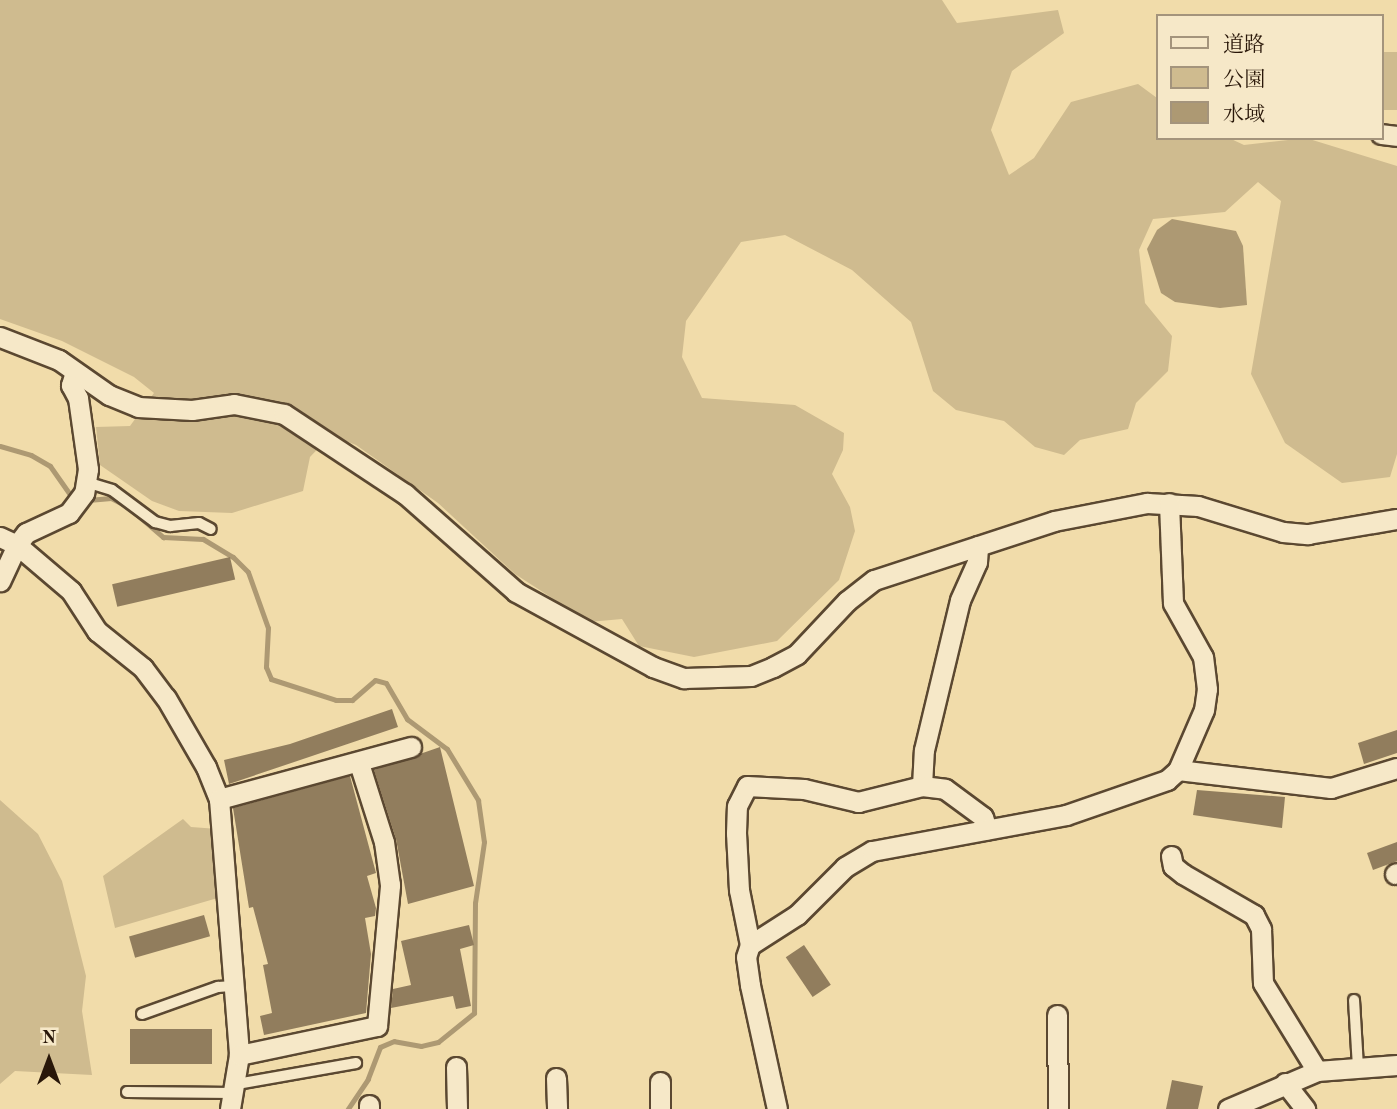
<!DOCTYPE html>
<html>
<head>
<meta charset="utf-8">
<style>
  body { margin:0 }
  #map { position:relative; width:1397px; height:1109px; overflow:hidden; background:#f1dcaa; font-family:"Old Standard TT","Noto Serif JP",serif }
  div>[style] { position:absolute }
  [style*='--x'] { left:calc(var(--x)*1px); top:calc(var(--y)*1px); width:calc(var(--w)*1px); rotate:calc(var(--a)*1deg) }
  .green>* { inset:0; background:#cfbb8f; transform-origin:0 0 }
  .water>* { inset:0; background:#ad9973 }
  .stream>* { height:5px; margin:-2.5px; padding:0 2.5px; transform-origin:2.5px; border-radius:2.5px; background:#ad9973 }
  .building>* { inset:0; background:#917d5d; transform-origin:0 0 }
  .roads { filter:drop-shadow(2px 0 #5b4831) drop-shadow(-2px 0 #5b4831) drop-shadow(0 2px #5b4831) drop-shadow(0 -2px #5b4831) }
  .lane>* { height:10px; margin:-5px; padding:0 5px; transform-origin:5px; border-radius:5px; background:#f6e8c8 }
  .street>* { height:19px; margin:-9.5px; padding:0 9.5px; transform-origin:9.5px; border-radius:9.5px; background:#f6e8c8 }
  span { translate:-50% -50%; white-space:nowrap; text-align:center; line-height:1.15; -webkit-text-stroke:7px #f6e8c8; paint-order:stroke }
  .legend { position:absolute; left:1156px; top:14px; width:228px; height:126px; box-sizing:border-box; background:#f6e8c8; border:2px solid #a4947c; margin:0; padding:9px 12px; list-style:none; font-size:21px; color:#291709 }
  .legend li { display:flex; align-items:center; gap:14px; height:35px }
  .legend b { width:35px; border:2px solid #a4947c }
  .north { position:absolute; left:14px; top:1025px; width:70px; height:70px; -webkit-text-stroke:5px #f6e8c8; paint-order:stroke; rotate:0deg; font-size:19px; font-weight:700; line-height:28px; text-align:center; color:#291709 }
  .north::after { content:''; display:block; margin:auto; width:24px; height:32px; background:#291709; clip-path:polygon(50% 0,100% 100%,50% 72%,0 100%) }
</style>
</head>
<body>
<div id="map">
  <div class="green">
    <i style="clip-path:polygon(0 0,942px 0,957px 23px,1058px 10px,1064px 33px,1012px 71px,991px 130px,1009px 175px,1034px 158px,1071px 102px,1138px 84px,1157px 98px,1157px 138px,1229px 138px,1244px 145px,1306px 138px,1397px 166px,1397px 454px,1390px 477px,1342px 483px,1285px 443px,1251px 374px,1281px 201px,1258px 182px,1225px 212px,1153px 219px,1139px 250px,1145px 303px,1172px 336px,1168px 371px,1136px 403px,1128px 429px,1080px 440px,1064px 455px,1035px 447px,1004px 421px,956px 410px,933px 391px,911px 322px,852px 270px,785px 235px,741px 242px,686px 321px,682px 357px,702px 398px,795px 405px,844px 433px,843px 450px,832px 474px,850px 507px,855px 531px,839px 580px,777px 641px,694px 657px,639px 646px,622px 619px,589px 622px,515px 574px,438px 503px,356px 445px,331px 435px,310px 457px,303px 491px,232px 513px,179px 511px,152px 501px,100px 465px,96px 427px,130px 426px,154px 393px,134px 377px,62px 341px,0 319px)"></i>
    <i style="left:1381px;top:52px;width:16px;height:58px"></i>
    <i style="clip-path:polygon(0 800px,38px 834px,62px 881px,86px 976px,82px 1011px,92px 1075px,15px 1071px,0 1084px)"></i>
    <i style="clip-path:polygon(183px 819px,191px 827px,218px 829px,221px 897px,115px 928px,103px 876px)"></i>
  </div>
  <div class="water">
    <i style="clip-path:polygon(1172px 219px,1236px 231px,1243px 246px,1247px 305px,1220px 308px,1175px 302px,1161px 293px,1147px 249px,1157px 230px)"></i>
  </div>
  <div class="stream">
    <i style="--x:0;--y:446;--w:32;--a:16"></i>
    <i style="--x:31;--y:455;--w:22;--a:30"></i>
    <i style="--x:50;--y:466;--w:37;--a:55"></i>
    <i style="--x:88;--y:500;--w:23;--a:-5"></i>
    <i style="--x:111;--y:498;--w:18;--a:27"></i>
    <i style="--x:127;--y:506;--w:48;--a:40.7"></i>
    <i style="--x:163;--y:537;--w:40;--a:2.9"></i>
    <i style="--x:203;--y:539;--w:35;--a:31"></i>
    <i style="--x:233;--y:557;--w:21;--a:45"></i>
    <i style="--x:248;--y:572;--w:59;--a:70.3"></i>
    <i style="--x:268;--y:628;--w:39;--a:93"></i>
    <i style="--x:266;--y:667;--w:13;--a:67"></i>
    <i style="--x:271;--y:679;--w:68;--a:17.9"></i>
    <i style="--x:336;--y:700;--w:16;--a:0"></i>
    <i style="--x:352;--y:700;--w:30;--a:-41"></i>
    <i style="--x:375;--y:680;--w:11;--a:15"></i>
    <i style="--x:386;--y:683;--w:42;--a:59.7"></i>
    <i style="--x:407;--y:719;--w:50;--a:36.9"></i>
    <i style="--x:447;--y:749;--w:60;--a:58.7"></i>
    <i style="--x:478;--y:800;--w:42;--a:81.9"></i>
    <i style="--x:484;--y:842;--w:62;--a:98.4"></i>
    <i style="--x:475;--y:903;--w:110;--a:90.5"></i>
    <i style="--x:474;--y:1013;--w:46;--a:141.1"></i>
    <i style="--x:438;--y:1042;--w:17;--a:167"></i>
    <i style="--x:421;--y:1046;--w:27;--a:-170"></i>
    <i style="--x:394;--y:1041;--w:15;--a:157"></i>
    <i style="--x:380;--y:1047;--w:34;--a:111"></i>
    <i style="--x:368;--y:1079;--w:36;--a:124"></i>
  </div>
  <div class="building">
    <i style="left:230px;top:557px;width:23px;height:121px;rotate:77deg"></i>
    <i style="clip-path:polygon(392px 709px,398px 727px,229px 784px,224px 760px,290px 744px)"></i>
    <i style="clip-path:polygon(1397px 730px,1397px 753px,1364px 764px,1358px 743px)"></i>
    <i style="clip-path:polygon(440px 747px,474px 886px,408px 904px,396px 839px,374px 770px)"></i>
    <i style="clip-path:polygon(350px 776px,376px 873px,367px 876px,376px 908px,375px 916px,365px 918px,371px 954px,366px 1013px,264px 1035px,260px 1016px,272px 1013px,263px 965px,268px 964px,253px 907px,249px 908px,233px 808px)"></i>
    <i style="clip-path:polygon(1197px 790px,1285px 797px,1282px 828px,1193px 815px)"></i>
    <i style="clip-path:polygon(1397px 842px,1397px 861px,1373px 870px,1367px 853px)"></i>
    <i style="left:204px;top:915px;width:22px;height:78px;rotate:74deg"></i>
    <i style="clip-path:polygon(469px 925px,474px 945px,460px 949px,471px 1006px,456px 1009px,453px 996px,391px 1008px,393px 989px,411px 985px,401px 941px)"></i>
    <i style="left:804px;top:945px;width:48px;height:22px;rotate:56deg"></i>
    <i style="left:130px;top:1029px;width:82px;height:35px"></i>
    <i style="clip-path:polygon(1172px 1080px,1203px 1086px,1198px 1109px,1166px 1109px)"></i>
  </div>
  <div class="roads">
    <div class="lane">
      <i style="--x:86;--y:482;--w:27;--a:17"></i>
      <i style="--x:112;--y:490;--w:54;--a:36.7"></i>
      <i style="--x:155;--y:522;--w:16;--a:15"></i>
      <i style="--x:170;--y:526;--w:29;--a:-6"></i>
      <i style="--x:199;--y:523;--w:13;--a:27"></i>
      <i style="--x:1354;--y:1000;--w:68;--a:86.6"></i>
      <i style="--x:142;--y:1014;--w:81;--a:-19.6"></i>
      <i style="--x:218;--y:987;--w:16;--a:-4"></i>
      <i style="--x:237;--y:1084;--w:121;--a:-10"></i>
      <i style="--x:127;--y:1092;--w:107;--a:0.5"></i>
    </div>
    <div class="street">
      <i style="--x:1381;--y:134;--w:16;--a:7"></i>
      <i style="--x:0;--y:337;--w:63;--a:21.3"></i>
      <i style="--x:59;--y:360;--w:61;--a:35"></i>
      <i style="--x:109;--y:395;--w:31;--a:22"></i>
      <i style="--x:138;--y:407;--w:54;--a:3.2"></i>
      <i style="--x:192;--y:410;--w:42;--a:-8.1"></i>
      <i style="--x:234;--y:404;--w:51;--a:11.3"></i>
      <i style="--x:284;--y:414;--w:145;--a:33.5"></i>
      <i style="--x:405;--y:494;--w:148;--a:41.4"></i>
      <i style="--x:516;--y:592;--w:156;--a:28.7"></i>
      <i style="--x:653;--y:667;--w:33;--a:20"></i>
      <i style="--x:684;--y:678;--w:67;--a:-1.7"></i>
      <i style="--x:751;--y:676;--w:24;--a:-22"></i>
      <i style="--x:773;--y:667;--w:27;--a:-28"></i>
      <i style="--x:797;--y:654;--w:73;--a:-46.7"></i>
      <i style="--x:847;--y:601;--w:34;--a:-38"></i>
      <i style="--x:874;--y:580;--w:189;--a:-18.1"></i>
      <i style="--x:1054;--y:521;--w:95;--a:-11"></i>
      <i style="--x:1147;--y:503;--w:51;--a:3.4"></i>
      <i style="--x:1198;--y:506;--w:89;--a:17"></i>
      <i style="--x:1283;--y:532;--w:25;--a:5"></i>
      <i style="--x:1308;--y:534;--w:90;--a:-9.6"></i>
      <i style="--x:75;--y:372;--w:14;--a:107"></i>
      <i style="--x:71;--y:385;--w:15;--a:62"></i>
      <i style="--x:78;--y:398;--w:72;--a:82"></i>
      <i style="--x:88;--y:469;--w:24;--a:99"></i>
      <i style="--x:84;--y:493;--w:25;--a:127"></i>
      <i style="--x:69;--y:513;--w:47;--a:155.1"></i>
      <i style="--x:26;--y:533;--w:15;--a:127"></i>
      <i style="--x:17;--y:545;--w:71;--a:40.4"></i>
      <i style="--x:71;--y:591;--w:48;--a:57"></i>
      <i style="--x:97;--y:631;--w:59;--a:38.8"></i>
      <i style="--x:143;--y:668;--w:38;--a:53"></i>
      <i style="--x:166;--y:698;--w:80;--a:59.9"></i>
      <i style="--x:206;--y:767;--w:35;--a:68"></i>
      <i style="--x:219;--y:799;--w:257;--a:85.5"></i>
      <i style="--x:239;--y:1055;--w:55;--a:99.5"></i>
      <i style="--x:0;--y:537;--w:19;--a:25"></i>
      <i style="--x:17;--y:545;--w:40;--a:115"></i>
      <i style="--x:1178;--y:770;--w:154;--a:6.7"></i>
      <i style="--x:1331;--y:788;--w:69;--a:-16.9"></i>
      <i style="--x:922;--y:786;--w:36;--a:-87"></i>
      <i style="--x:924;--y:750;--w:154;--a:-76.5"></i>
      <i style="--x:960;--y:600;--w:42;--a:-65.9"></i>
      <i style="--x:977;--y:562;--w:16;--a:-86"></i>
      <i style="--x:219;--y:799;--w:199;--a:-15.2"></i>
      <i style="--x:1171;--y:856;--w:10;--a:79"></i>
      <i style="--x:1173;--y:866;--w:13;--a:39"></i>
      <i style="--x:1183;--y:874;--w:82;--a:30"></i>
      <i style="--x:1254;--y:915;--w:16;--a:63"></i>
      <i style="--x:1261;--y:929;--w:54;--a:87.9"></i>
      <i style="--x:1263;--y:983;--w:103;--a:58.5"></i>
      <i style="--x:1395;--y:874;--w:2;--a:-27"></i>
      <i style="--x:750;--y:945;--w:56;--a:-101.3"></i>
      <i style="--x:739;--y:890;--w:57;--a:-93"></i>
      <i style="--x:736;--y:833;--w:27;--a:-88"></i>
      <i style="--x:737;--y:806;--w:22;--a:-63"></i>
      <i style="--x:747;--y:786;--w:57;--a:3"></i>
      <i style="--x:804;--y:789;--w:56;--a:13.5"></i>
      <i style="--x:858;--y:802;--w:66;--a:-14"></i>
      <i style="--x:922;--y:786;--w:23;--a:7"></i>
      <i style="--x:945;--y:789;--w:47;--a:36.4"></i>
      <i style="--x:983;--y:817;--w:13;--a:72"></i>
      <i style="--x:1057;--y:1015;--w:94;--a:89.4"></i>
      <i style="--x:239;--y:1055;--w:141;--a:-11.9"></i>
      <i style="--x:377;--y:1026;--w:142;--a:-84.7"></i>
      <i style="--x:390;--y:885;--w:43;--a:-97.9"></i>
      <i style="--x:384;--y:842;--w:83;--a:-107.6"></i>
      <i style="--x:456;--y:1067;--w:42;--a:88.6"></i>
      <i style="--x:556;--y:1078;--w:31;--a:88"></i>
      <i style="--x:660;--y:1082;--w:27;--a:90"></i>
      <i style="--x:1285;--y:1083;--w:33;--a:52"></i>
      <i style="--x:369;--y:1109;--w:4;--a:-90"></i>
      <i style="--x:777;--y:1109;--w:127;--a:-102.3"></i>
      <i style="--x:750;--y:985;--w:28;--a:-98"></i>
      <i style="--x:746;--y:957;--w:13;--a:-72"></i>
      <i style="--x:750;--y:945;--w:56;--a:-32.6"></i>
      <i style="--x:797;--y:915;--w:68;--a:-45"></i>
      <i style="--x:845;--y:867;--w:31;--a:-31"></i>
      <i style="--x:872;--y:851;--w:197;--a:-10.5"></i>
      <i style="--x:1066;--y:815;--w:107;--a:-19.1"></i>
      <i style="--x:1167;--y:780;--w:15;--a:-42"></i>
      <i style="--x:1178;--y:770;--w:65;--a:-66.6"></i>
      <i style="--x:1204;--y:710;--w:21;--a:-82"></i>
      <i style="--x:1207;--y:689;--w:32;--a:-97"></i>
      <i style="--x:1203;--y:657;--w:62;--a:-119.1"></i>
      <i style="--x:1173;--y:603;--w:100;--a:-92.3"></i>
      <i style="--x:1228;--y:1109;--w:97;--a:-23.1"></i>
      <i style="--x:1317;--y:1071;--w:80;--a:-4.3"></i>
    </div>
  </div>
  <ul class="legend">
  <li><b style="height:9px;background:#f6e8c8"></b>道路</li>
  <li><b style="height:19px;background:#cfbb8f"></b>公園</li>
  <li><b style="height:19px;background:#ad9973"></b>水域</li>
  </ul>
  <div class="north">N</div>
</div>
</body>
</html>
